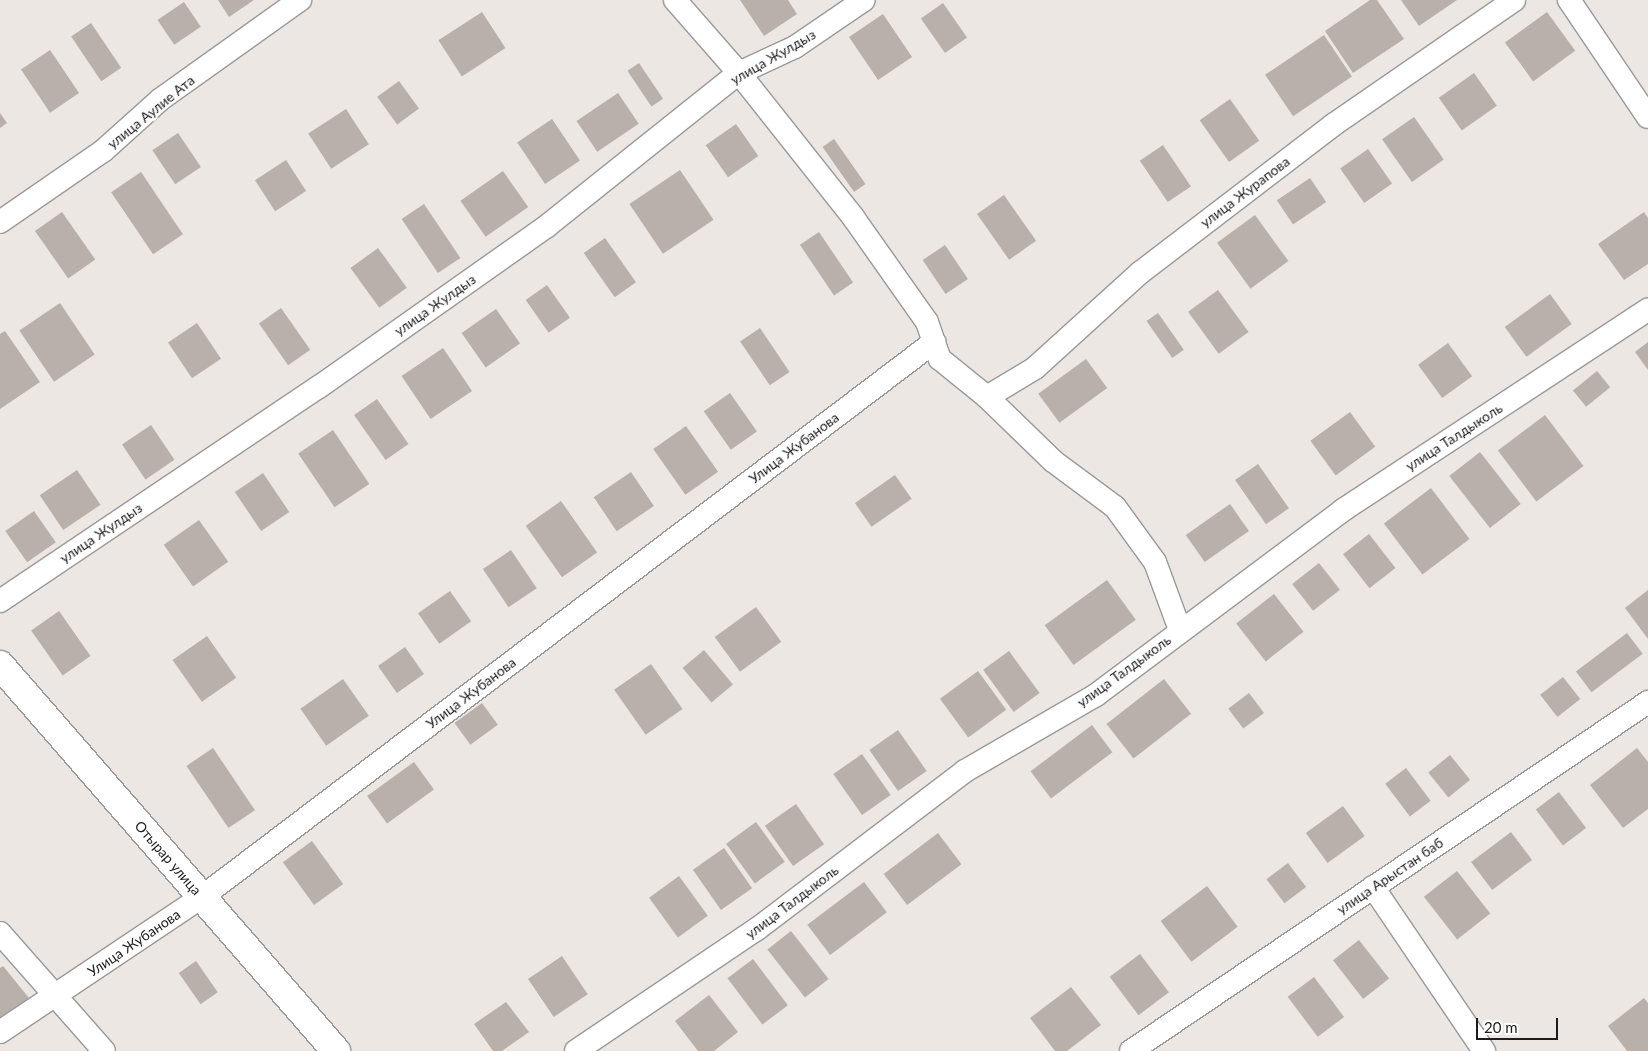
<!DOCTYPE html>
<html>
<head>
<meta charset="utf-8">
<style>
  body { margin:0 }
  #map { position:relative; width:1648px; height:1051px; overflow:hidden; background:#ece7e2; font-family:Lato,sans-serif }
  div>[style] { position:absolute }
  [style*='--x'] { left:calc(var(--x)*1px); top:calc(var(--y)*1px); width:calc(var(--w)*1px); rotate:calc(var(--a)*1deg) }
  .building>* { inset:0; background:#b9b0ac; transform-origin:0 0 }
  .roads { filter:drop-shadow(1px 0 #999) drop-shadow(-1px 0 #999) drop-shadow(0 1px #999) drop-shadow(0 -1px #999) }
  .minor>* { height:22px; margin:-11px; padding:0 11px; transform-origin:11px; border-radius:11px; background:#fff }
  .tertiary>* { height:28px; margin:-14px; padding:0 14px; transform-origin:14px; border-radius:14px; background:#fff }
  span { translate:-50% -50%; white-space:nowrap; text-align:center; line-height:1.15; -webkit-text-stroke:4px #fff; paint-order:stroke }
  .street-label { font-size:14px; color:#1c1c1c }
  .scale { position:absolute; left:1476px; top:1018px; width:82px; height:22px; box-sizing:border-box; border:2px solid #1c1c1c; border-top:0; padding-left:6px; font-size:15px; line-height:18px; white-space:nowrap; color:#1c1c1c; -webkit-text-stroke:4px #fff; paint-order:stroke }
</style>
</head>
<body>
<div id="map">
  <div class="building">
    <i style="clip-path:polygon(218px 0,254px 0,229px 17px)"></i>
    <i style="clip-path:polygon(740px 0,788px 0,797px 14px,764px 36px)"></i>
    <i style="clip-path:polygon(1370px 0,1377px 0,1404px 39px,1353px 73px,1325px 31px)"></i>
    <i style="clip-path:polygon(1401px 0,1457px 0,1419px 26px)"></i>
    <i style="left:184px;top:2px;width:30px;height:32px;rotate:56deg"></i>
    <i style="left:943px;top:3px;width:42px;height:27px;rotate:55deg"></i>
    <i style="left:482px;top:12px;width:43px;height:52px;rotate:57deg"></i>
    <i style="left:1547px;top:12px;width:48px;height:52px;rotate:54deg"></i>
    <i style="left:883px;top:14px;width:52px;height:41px;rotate:56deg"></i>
    <i style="left:91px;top:23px;width:54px;height:24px;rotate:56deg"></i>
    <i style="left:1324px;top:35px;width:50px;height:71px;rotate:56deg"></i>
    <i style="left:50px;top:50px;width:52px;height:35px;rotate:56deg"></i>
    <i style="left:639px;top:63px;width:43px;height:14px;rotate:56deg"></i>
    <i style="left:1474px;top:73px;width:40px;height:43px;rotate:55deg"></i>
    <i style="left:399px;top:81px;width:34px;height:27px;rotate:54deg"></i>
    <i style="left:618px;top:93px;width:37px;height:50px;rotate:56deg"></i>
    <i style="left:1230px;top:99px;width:51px;height:37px;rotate:55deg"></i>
    <i style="left:346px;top:109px;width:42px;height:45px;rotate:57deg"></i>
    <i style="clip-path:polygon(0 113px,7px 123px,0 128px)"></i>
    <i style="left:1414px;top:117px;width:52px;height:39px;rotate:55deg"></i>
    <i style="left:552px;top:119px;width:50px;height:42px;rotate:56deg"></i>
    <i style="left:736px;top:124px;width:39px;height:37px;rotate:55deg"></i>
    <i style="left:178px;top:133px;width:41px;height:31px;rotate:56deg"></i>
    <i style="left:834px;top:139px;width:55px;height:14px;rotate:55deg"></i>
    <i style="left:1163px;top:145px;width:50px;height:28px;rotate:56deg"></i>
    <i style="left:1368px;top:149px;width:42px;height:34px;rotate:55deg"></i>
    <i style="left:286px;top:160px;width:37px;height:37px;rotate:57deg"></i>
    <i style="left:680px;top:170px;width:60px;height:61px;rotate:56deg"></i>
    <i style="left:503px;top:171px;width:44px;height:52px;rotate:55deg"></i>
    <i style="left:141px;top:172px;width:75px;height:36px;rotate:56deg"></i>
    <i style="left:1310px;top:178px;width:29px;height:40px;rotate:56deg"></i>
    <i style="left:1004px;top:195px;width:56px;height:33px;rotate:55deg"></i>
    <i style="left:424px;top:204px;width:65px;height:27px;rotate:56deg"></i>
    <i style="left:62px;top:212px;width:58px;height:33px;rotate:55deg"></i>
    <i style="clip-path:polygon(1644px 212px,1648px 218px,1648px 264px,1624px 280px,1598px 244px)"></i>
    <i style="left:1255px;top:215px;width:57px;height:47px;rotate:54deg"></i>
    <i style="left:819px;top:232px;width:61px;height:23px;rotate:56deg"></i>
    <i style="left:605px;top:238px;width:54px;height:26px;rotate:55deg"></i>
    <i style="left:945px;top:245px;width:41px;height:27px;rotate:56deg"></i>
    <i style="left:378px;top:248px;width:49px;height:34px;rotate:54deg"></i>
    <i style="left:547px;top:285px;width:40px;height:26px;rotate:55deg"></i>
    <i style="left:1218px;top:290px;width:52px;height:37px;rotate:54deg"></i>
    <i style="left:1550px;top:294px;width:37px;height:56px;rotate:54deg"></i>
    <i style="left:60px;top:303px;width:62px;height:49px;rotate:56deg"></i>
    <i style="left:281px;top:308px;width:51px;height:27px;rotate:55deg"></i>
    <i style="left:496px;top:309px;width:42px;height:42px;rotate:55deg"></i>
    <i style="left:1158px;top:313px;width:45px;height:14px;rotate:55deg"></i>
    <i style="left:197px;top:323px;width:43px;height:35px;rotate:56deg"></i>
    <i style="left:760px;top:328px;width:53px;height:24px;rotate:56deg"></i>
    <i style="clip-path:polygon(5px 331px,40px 382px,0 409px,0 334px)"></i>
    <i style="clip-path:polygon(1648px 342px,1648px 370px,1635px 352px)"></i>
    <i style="left:1448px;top:343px;width:41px;height:37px;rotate:54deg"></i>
    <i style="left:443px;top:348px;width:52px;height:50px;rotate:56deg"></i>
    <i style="left:1086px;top:359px;width:36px;height:59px;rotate:54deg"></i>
    <i style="left:1597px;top:371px;width:21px;height:31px;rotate:51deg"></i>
    <i style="left:730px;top:393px;width:47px;height:32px;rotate:55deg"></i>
    <i style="left:377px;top:399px;width:55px;height:28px;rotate:55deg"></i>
    <i style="left:1350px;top:412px;width:43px;height:49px;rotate:54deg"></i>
    <i style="left:1545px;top:415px;width:64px;height:59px;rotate:53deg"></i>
    <i style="left:151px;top:425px;width:42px;height:35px;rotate:56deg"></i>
    <i style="left:686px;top:426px;width:56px;height:40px;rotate:55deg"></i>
    <i style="left:333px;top:430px;width:65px;height:42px;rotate:56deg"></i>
    <i style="left:1480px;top:452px;width:66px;height:39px;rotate:52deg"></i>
    <i style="left:1258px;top:464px;width:54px;height:28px;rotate:55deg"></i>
    <i style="left:77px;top:470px;width:42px;height:45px;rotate:56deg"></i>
    <i style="left:631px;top:472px;width:41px;height:45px;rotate:56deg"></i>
    <i style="left:263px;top:473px;width:47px;height:34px;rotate:56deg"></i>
    <i style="left:895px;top:475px;width:29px;height:49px;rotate:55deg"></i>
    <i style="left:1431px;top:488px;width:64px;height:59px;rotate:53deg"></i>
    <i style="left:561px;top:501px;width:63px;height:43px;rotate:55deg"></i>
    <i style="left:1230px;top:504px;width:33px;height:54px;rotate:55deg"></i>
    <i style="left:34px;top:511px;width:38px;height:35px;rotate:55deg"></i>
    <i style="left:199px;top:520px;width:51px;height:43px;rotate:55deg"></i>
    <i style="left:1369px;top:534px;width:43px;height:33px;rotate:52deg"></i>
    <i style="left:511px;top:550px;width:46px;height:34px;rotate:56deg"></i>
    <i style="left:1319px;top:563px;width:34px;height:34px;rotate:52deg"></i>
    <i style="left:1107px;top:580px;width:49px;height:77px;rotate:54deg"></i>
    <i style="clip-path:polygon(1648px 590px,1648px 639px,1625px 608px)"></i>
    <i style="left:450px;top:591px;width:37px;height:39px;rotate:55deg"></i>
    <i style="left:1274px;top:594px;width:48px;height:48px;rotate:52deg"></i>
    <i style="left:756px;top:607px;width:43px;height:51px;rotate:54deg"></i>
    <i style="left:59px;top:611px;width:55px;height:34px;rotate:55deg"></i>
    <i style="left:1627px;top:633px;width:26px;height:64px;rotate:53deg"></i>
    <i style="left:207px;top:636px;width:51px;height:42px;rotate:55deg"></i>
    <i style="left:405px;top:647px;width:33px;height:33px;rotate:55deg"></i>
    <i style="left:704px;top:650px;width:45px;height:28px;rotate:50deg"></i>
    <i style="left:1009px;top:651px;width:52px;height:32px;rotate:54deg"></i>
    <i style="left:651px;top:664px;width:55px;height:45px;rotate:55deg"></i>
    <i style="left:978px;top:671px;width:48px;height:47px;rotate:54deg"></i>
    <i style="left:1563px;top:677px;width:28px;height:29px;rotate:52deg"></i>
    <i style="left:343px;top:679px;width:45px;height:52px;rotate:55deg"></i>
    <i style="left:1164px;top:679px;width:44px;height:73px;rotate:52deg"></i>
    <i style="left:1249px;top:693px;width:25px;height:26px;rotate:53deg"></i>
    <i style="left:482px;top:703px;width:27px;height:34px;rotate:54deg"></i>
    <i style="left:1092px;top:725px;width:34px;height:77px;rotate:53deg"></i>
    <i style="left:898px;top:730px;width:50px;height:35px;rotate:55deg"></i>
    <i style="left:213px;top:748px;width:75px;height:32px;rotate:56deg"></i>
    <i style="clip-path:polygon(1637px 748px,1648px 762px,1648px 809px,1623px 828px,1590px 785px)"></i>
    <i style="left:862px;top:754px;width:50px;height:35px;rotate:55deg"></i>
    <i style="left:1450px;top:755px;width:32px;height:28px;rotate:51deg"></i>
    <i style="left:414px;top:762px;width:34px;height:58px;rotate:54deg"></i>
    <i style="left:1406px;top:768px;width:41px;height:26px;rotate:53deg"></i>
    <i style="left:1559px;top:792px;width:45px;height:29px;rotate:53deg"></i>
    <i style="left:796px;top:804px;width:49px;height:38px;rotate:55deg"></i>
    <i style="left:1343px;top:806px;width:37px;height:46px;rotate:54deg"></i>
    <i style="left:756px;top:822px;width:49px;height:37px;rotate:54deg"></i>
    <i style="left:1511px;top:832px;width:35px;height:50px;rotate:53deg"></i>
    <i style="left:938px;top:833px;width:39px;height:68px;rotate:53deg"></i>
    <i style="left:312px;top:841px;width:53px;height:36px;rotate:54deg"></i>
    <i style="left:724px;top:848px;width:49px;height:38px;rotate:55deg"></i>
    <i style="left:1288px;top:863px;width:30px;height:27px;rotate:53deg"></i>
    <i style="left:1457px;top:871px;width:54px;height:42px;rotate:52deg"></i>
    <i style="left:679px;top:876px;width:49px;height:37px;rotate:54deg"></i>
    <i style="left:864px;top:882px;width:38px;height:71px;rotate:53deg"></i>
    <i style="left:1207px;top:886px;width:51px;height:58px;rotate:53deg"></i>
    <i style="left:791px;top:931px;width:61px;height:30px;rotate:52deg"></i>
    <i style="left:1359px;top:940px;width:49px;height:33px;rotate:52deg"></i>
    <i style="left:1140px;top:954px;width:48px;height:38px;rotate:53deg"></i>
    <i style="left:562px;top:956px;width:46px;height:41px;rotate:56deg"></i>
    <i style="left:753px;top:959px;width:58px;height:32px;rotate:53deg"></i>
    <i style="left:196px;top:961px;width:38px;height:21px;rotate:55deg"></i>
    <i style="clip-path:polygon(3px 966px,29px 998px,0 1022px,0 968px)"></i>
    <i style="left:1314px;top:977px;width:50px;height:33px;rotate:53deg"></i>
    <i style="clip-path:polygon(1071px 987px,1101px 1025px,1067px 1051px,1055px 1051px,1030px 1018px)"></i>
    <i style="clip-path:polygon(709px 995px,738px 1032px,714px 1051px,698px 1051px,675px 1021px)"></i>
    <i style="clip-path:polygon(1644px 998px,1648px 1003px,1648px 1051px,1627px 1051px,1608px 1026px)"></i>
    <i style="clip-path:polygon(506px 1002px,529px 1032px,502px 1051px,493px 1051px,474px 1024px)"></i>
  </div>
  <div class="roads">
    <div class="minor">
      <i style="--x:675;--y:0;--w:97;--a:48.8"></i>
      <i style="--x:739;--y:73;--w:184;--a:51.6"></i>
      <i style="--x:853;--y:217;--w:128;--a:54.8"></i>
      <i style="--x:927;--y:322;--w:39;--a:71"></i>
      <i style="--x:940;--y:359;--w:60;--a:39"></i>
      <i style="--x:987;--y:397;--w:92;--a:44.1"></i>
      <i style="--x:1053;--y:461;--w:77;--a:36.6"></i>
      <i style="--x:1115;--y:507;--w:68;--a:54"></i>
      <i style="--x:1155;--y:562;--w:72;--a:69.8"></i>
      <i style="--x:1569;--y:0;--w:141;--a:56"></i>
      <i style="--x:0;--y:222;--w:125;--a:-34.6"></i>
      <i style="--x:103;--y:151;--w:78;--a:-41.9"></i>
      <i style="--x:161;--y:99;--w:171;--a:-35.5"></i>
      <i style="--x:987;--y:397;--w:56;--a:-31.1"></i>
      <i style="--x:1035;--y:368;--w:143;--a:-42.2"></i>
      <i style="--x:1141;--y:272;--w:242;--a:-37.4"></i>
      <i style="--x:1333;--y:125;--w:220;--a:-34.6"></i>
      <i style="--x:0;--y:601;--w:384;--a:-33.9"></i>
      <i style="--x:319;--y:387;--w:279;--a:-35.2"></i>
      <i style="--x:547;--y:226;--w:246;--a:-38.6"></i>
      <i style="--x:739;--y:73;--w:62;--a:-24.9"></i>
      <i style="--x:795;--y:47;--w:83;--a:-34.3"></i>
      <i style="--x:1373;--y:887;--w:198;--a:55.9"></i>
      <i style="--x:0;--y:933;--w:157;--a:48.6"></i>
      <i style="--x:0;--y:1032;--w:243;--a:-33.8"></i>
      <i style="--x:202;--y:897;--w:919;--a:-37.17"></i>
      <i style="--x:576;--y:1051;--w:218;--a:-34"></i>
      <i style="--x:757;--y:929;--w:261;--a:-37.2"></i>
      <i style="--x:965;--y:771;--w:151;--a:-30.1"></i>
      <i style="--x:1096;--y:695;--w:309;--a:-36.8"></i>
      <i style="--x:1343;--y:510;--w:365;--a:-33.3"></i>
      <i style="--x:1131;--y:1051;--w:624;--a:-34.02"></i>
    </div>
    <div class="tertiary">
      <i style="--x:0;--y:665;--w:512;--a:48.96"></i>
    </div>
  </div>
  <div class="street-label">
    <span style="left:773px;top:57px;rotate:-30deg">улица Жулдыз</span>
    <span style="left:151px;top:112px;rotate:-39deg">улица Аулие Ата</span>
    <span style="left:1245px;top:192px;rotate:-37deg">улица Журапова</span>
    <span style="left:435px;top:305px;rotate:-35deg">улица Жулдыз</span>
    <span style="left:1454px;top:437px;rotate:-33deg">улица Талдыколь</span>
    <span style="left:794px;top:448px;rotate:-37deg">Улица Жубанова</span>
    <span style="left:101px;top:533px;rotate:-34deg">улица Жулдыз</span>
    <span style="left:1124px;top:671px;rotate:-36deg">улица Талдыколь</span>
    <span style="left:471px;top:693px;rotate:-37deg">Улица Жубанова</span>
    <span style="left:168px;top:858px;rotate:49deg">Отырар улица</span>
    <span style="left:1390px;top:876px;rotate:-34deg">улица Арыстан баб</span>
    <span style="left:792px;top:902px;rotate:-37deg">улица Талдыколь</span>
    <span style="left:134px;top:943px;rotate:-34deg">Улица Жубанова</span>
  </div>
  <div class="scale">20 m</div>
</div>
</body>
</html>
